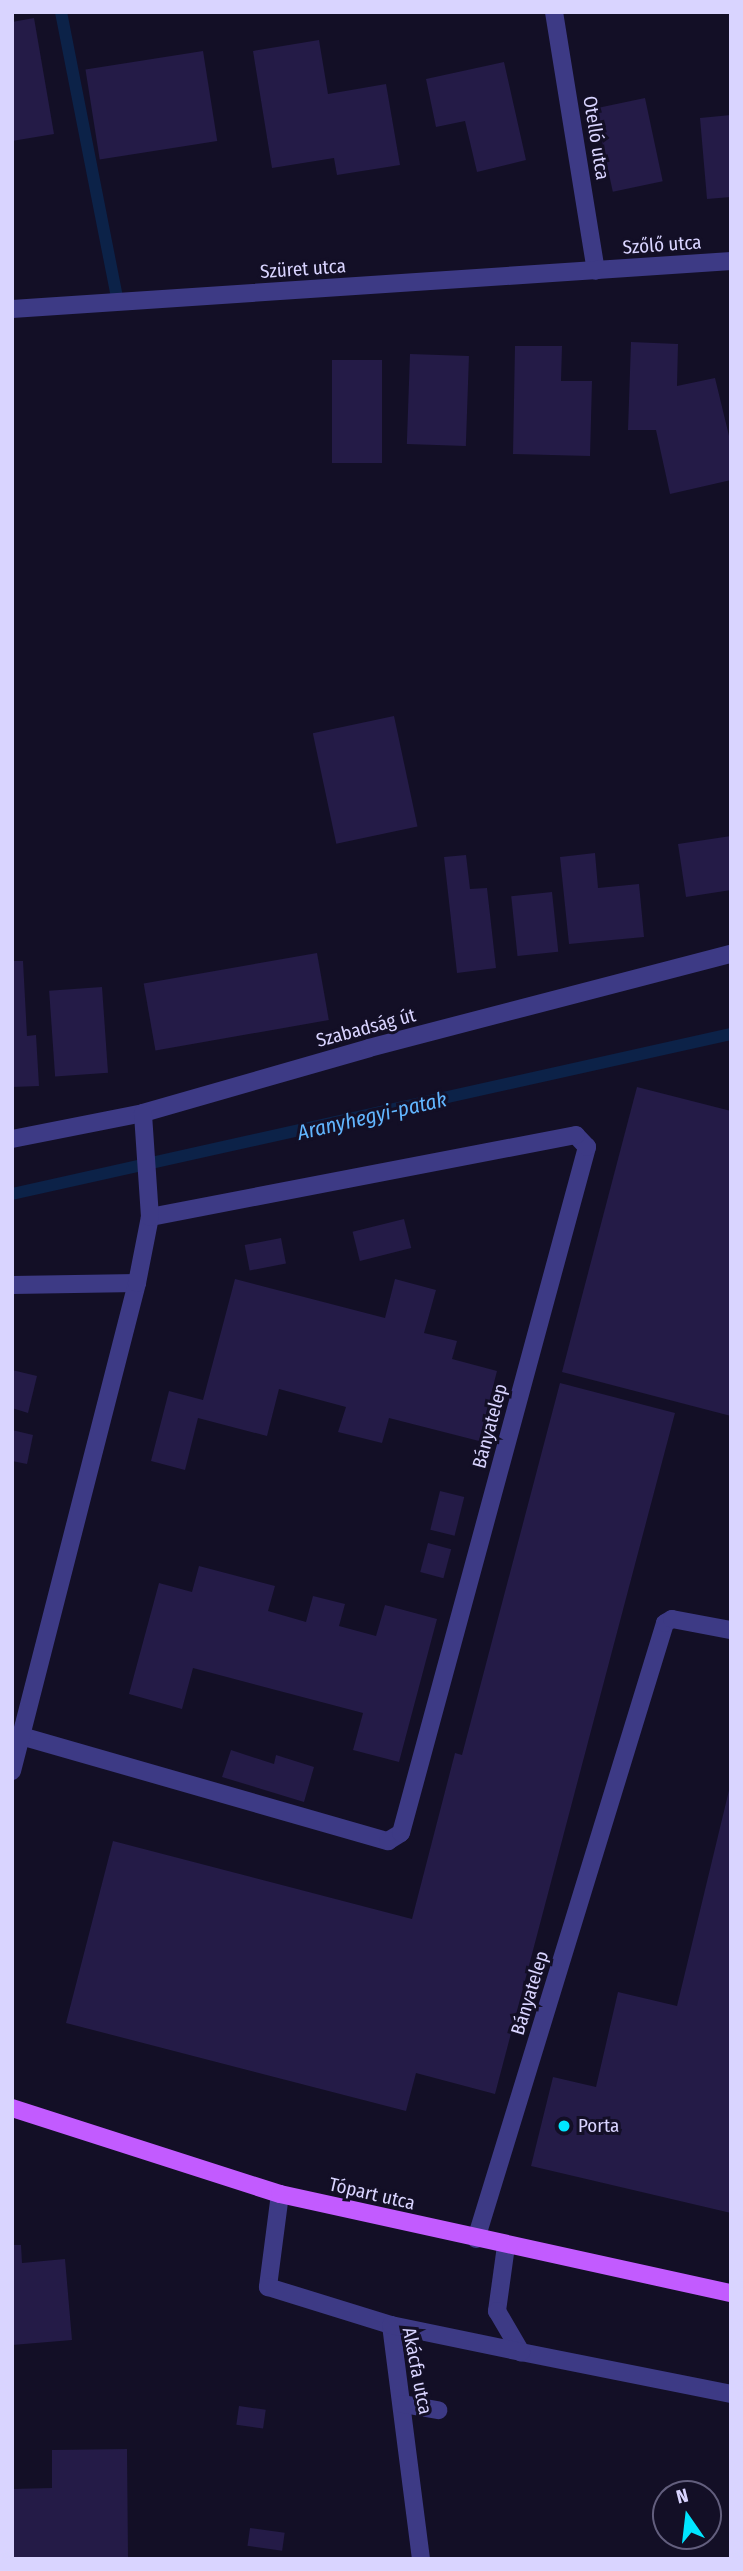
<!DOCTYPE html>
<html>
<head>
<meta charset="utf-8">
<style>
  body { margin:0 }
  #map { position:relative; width:743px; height:2571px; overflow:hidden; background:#130f26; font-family:"Fira Sans Condensed",sans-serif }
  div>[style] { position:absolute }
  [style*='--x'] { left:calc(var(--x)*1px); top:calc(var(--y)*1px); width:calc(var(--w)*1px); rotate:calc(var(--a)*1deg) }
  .stream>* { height:12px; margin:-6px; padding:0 6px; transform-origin:6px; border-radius:6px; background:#0c2248 }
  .building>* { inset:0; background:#241b47; transform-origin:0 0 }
  .minor>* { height:18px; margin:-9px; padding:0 9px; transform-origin:9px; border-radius:9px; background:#3d3a85 }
  .major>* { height:18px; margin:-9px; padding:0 9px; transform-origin:9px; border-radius:9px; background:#c25bff }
  .dots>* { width:19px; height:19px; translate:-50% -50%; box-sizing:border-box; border:4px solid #130f26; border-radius:50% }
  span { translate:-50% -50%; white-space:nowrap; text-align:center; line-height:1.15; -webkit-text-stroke:6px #130f26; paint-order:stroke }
  .street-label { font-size:19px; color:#d9d4ff }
  .poi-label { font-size:19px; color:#d9d4ff }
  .left { translate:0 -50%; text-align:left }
  .water-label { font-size:21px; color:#62b6ff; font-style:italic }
  .frame { position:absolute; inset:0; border:14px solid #d9d4ff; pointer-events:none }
  .north { position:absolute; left:652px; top:2480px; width:70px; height:70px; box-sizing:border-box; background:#130f26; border:2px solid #625e7d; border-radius:50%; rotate:346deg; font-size:19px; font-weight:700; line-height:28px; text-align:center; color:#d9d4ff }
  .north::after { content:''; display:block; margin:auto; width:24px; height:32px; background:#00e5ff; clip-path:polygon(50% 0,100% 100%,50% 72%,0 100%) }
</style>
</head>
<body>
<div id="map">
  <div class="stream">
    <i style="--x:61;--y:12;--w:296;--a:78.9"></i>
    <i style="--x:12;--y:1194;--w:737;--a:-12.55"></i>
  </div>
  <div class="building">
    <i style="clip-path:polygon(34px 18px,54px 134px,12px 141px,12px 22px)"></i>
    <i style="clip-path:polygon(319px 40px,328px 94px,386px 84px,400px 165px,337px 175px,334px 158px,272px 168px,253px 51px)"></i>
    <i style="left:203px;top:51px;width:91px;height:119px;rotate:81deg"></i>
    <i style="clip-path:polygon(504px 62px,526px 160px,477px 172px,465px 121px,436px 127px,426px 79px)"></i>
    <i style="left:645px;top:98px;width:85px;height:51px;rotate:78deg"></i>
    <i style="clip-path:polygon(731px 115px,731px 197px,707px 199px,700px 118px)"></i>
    <i style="clip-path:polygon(631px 342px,678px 344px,677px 386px,715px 378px,731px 444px,731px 480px,670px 494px,656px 430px,628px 430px)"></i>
    <i style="clip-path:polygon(515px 346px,562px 346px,561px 381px,592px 381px,590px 456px,513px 454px)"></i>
    <i style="left:410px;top:354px;width:59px;height:90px;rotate:2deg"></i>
    <i style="left:332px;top:360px;width:50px;height:103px"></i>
    <i style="left:394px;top:716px;width:113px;height:83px;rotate:78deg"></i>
    <i style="clip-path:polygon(731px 836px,731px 890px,686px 897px,678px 844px)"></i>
    <i style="clip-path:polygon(595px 853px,598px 888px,639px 884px,644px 937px,569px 944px,560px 857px)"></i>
    <i style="clip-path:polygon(466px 855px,470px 889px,487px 888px,496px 968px,457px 973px,444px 857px)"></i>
    <i style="left:552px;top:892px;width:60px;height:41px;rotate:84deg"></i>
    <i style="left:317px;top:953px;width:68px;height:176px;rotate:80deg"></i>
    <i style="clip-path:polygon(12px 961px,23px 961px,27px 1036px,36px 1035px,39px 1086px,12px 1087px)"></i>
    <i style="left:102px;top:987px;width:86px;height:53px;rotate:86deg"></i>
    <i style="clip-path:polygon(637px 1087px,731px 1111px,731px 1416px,562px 1372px)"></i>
    <i style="left:404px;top:1219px;width:30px;height:53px;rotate:76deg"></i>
    <i style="left:281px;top:1238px;width:26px;height:37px;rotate:79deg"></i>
    <i style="clip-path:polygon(235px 1279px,385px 1318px,395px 1279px,436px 1290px,424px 1333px,457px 1341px,452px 1359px,497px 1371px,479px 1441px,389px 1418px,382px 1443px,338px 1432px,346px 1407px,279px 1389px,267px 1436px,198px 1418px,185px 1470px,151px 1461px,169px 1391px,203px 1400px)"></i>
    <i style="clip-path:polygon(12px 1370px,37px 1376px,28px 1413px,12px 1408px)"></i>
    <i style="clip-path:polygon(560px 1383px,675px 1413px,495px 2094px,416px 2073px,406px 2111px,66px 2023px,113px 1841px,412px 1919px,455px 1753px,462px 1755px)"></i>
    <i style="clip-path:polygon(12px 1430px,33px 1435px,27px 1464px,12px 1461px)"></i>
    <i style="left:440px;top:1491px;width:25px;height:40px;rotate:14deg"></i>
    <i style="left:428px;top:1543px;width:24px;height:30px;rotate:15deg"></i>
    <i style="clip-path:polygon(199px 1566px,275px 1586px,268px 1611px,306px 1622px,313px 1596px,345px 1604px,339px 1626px,376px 1636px,385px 1605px,437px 1619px,399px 1762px,353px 1750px,363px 1713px,193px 1668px,182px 1709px,129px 1694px,159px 1583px,192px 1592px)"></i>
    <i style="clip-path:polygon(231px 1750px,274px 1764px,276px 1755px,314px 1767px,304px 1802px,222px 1777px)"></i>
    <i style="clip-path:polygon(731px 1782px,731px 2213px,531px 2166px,553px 2077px,596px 2087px,618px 1992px,677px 2006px)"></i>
    <i style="clip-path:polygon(12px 2245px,21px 2245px,22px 2263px,65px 2259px,72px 2340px,12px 2345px)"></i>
    <i style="left:239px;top:2406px;width:27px;height:19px;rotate:8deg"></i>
    <i style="clip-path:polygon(127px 2449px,128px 2559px,12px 2559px,12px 2489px,52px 2488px,52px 2450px)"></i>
    <i style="left:250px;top:2528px;width:35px;height:18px;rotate:8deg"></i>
  </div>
  <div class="minor">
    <i style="--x:554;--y:12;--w:262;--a:80.8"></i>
    <i style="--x:12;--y:309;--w:721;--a:-3.82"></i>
    <i style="--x:12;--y:1139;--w:134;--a:-11.2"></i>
    <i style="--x:143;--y:1113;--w:235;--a:-16"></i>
    <i style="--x:369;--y:1048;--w:374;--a:-14.6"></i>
    <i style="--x:12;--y:1285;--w:125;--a:-0.9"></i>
    <i style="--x:21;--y:1736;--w:382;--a:16"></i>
    <i style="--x:388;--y:1841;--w:15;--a:-32"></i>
    <i style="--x:401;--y:1833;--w:711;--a:-74.83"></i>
    <i style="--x:587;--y:1147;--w:16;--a:-133"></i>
    <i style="--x:576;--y:1135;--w:434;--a:169.1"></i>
    <i style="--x:12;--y:1771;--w:504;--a:-75.63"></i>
    <i style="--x:137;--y:1283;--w:67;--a:-78.9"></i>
    <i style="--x:150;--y:1217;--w:104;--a:-93.9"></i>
    <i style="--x:280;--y:2194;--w:94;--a:97.4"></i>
    <i style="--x:268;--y:2287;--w:129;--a:17.2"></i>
    <i style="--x:391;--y:2325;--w:236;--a:82.7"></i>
    <i style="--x:476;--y:2239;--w:644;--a:-72.94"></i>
    <i style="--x:665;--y:1623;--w:8;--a:-30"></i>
    <i style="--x:672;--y:1619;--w:60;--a:10.6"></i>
    <i style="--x:506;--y:2246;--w:66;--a:97.9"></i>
    <i style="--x:497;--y:2311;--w:48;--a:59.7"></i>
    <i style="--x:521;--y:2352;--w:214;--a:11.3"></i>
    <i style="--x:391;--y:2325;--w:133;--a:11.7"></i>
    <i style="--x:403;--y:2404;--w:36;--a:10"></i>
  </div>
  <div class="major">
    <i style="--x:12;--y:2108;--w:281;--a:17.8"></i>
    <i style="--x:280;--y:2194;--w:462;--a:12.4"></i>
  </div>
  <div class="dots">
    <i style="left:564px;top:2126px;background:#00e5ff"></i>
  </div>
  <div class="street-label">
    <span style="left:596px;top:138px;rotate:81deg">Otelló utca</span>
    <span style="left:662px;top:245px;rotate:-4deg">Szőlő utca</span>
    <span style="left:303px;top:269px;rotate:-4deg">Szüret utca</span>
    <span style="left:366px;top:1028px;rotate:-15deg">Szabadság út</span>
    <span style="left:490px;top:1426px;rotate:-75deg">Bányatelep</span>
    <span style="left:530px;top:1993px;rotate:-73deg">Bányatelep</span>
    <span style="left:372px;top:2194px;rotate:13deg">Tópart utca</span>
    <span style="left:417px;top:2371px;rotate:79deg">Akácfa utca</span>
  </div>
  <div class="poi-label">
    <span class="left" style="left:578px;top:2126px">Porta</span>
  </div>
  <div class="water-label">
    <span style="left:372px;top:1116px;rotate:-13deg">Aranyhegyi-patak</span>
  </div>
  <div class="frame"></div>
  <div class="north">N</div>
</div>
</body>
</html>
